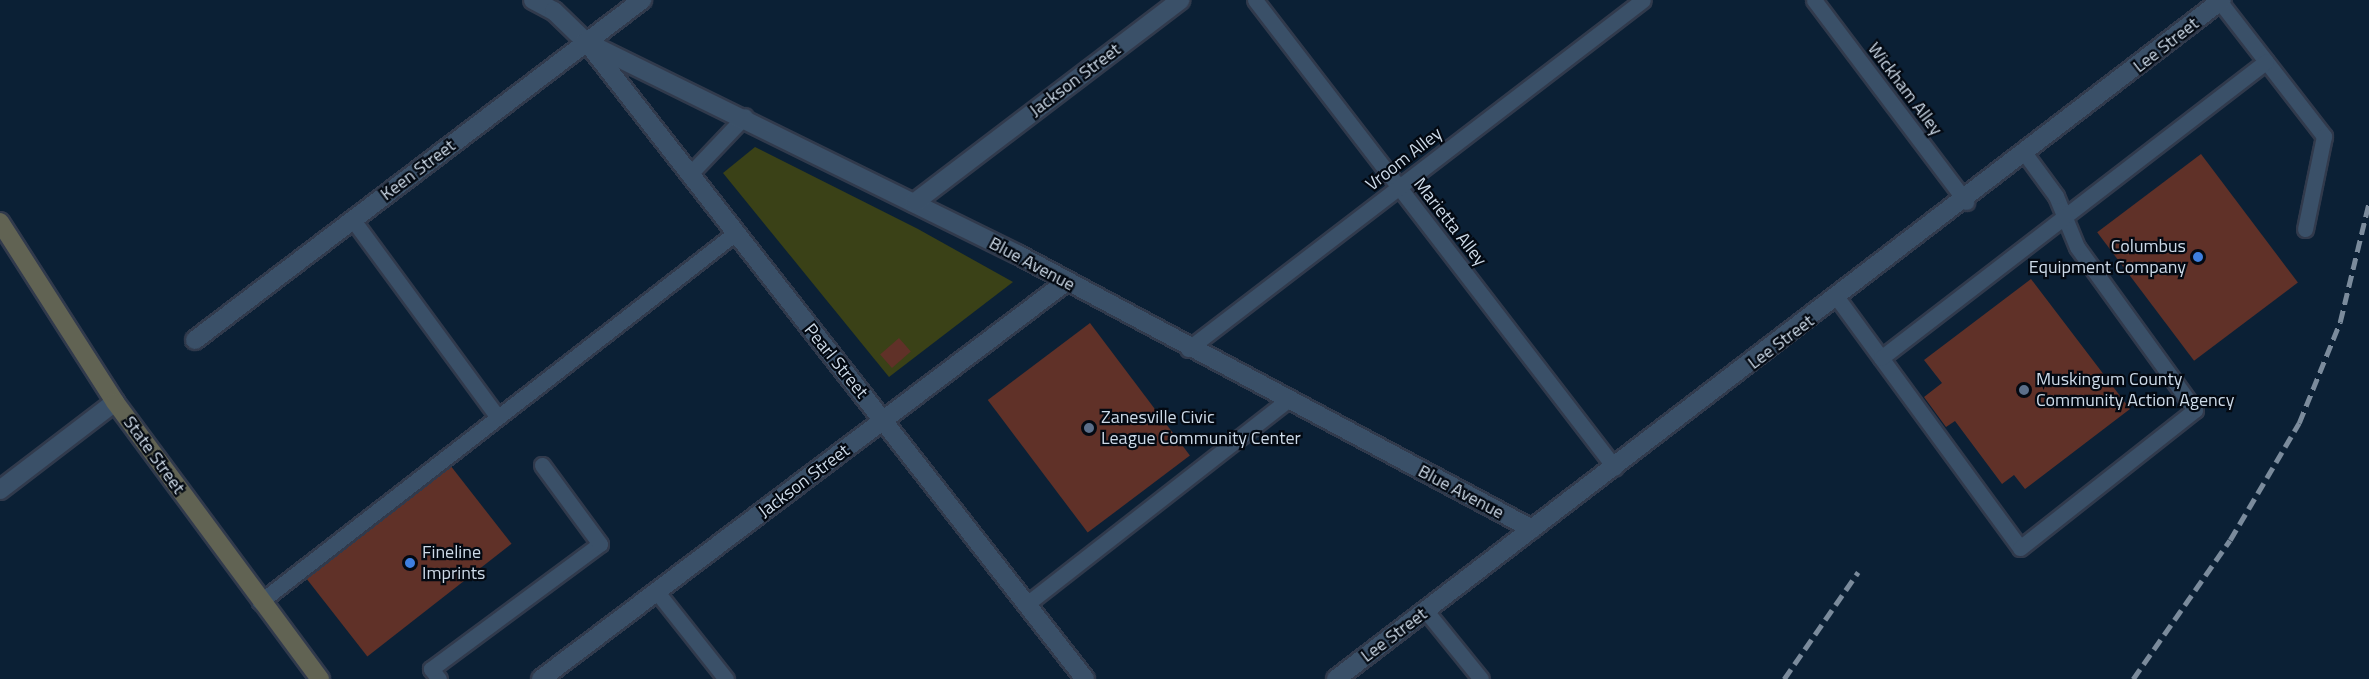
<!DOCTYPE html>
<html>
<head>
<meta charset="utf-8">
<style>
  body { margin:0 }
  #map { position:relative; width:2369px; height:679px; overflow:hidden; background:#0b2035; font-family:"Titillium Web",sans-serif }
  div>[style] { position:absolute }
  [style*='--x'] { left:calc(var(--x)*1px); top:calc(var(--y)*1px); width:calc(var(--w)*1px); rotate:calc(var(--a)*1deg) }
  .green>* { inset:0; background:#3a4117 }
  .building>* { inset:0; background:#603128; transform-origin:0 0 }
  .roads { filter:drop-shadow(2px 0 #313a4c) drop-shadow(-2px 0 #313a4c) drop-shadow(0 2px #313a4c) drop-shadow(0 -2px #313a4c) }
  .service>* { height:15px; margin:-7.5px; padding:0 7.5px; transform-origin:7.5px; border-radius:7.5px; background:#3a5068 }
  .minor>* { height:18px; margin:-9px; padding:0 9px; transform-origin:9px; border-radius:9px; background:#3a5068 }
  .tertiary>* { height:18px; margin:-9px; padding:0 9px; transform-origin:9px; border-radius:9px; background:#3a5068 }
  .secondary>* { height:18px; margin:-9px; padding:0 9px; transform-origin:9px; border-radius:9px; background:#616353 }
  .rail>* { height:4.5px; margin-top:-2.25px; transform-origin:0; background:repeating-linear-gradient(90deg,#7b8b9c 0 12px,transparent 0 18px) }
  .dots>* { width:16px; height:16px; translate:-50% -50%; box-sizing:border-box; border:3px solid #030912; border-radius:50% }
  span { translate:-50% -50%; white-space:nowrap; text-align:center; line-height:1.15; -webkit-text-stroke:4.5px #030912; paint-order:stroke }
  .street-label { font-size:18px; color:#cddae8 }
  .poi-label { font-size:18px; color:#cddae8 }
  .right { translate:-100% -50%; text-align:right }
  .left { translate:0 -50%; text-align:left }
</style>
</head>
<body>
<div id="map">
  <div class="green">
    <i style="clip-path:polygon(755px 147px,918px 229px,1013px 282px,889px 377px,723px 173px)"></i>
  </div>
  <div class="building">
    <i style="left:2201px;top:154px;width:161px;height:130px;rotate:53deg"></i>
    <i style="clip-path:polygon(2031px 279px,2130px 409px,2025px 489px,2014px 475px,2002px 484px,1955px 421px,1946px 427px,1924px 397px,1942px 383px,1924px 360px)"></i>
    <i style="left:1090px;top:323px;width:166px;height:128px;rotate:53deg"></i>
    <i style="left:899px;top:338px;width:18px;height:25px;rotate:49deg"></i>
    <i style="left:450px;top:465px;width:100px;height:183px;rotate:52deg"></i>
  </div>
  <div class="roads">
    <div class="service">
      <i style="--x:1255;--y:0;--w:590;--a:52.43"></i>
      <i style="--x:1814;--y:0;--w:253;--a:53"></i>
      <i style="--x:2220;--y:2;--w:170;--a:52.2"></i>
      <i style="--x:2324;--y:136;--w:95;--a:101.5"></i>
      <i style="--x:689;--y:175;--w:81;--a:-46.5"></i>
      <i style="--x:353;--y:220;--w:242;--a:53.7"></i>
      <i style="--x:1838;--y:299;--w:308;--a:53.8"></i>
      <i style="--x:2020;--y:548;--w:223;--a:-38.3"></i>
      <i style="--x:2195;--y:410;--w:201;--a:-125.9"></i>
      <i style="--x:2077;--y:247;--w:55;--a:-112.4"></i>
      <i style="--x:2056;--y:196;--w:51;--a:-126.2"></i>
      <i style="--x:1188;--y:349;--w:573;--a:-37.49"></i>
      <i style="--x:1881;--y:358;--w:486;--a:-37.6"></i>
      <i style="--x:657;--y:592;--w:111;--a:51.6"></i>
      <i style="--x:260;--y:602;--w:600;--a:-37.82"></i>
      <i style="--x:1028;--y:603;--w:328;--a:-38"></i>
      <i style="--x:1426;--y:611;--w:87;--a:51"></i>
      <i style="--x:439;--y:679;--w:13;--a:-129"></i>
      <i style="--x:431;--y:669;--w:210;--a:-36.5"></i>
      <i style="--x:600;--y:544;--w:98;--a:-126.3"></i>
    </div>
    <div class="minor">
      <i style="--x:533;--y:0;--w:24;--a:28"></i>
      <i style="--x:554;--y:11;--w:45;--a:44.1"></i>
      <i style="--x:586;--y:42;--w:480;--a:26.2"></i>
      <i style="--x:1017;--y:254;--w:584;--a:28.1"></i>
      <i style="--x:589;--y:45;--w:805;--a:51.96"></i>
      <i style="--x:914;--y:203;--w:335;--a:-37.3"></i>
      <i style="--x:195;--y:340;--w:562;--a:-37.26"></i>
      <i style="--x:0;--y:490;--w:145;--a:-37.4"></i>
      <i style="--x:541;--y:679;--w:658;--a:-37.1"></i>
    </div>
    <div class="tertiary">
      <i style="--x:1336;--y:679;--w:1116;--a:-37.47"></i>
    </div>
    <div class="secondary">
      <i style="--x:0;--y:222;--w:214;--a:57.4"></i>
      <i style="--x:115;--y:402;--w:345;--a:53.5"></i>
    </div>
  </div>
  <div class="rail">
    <i style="--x:1784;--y:679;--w:130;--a:-55.3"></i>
    <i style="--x:2133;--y:679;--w:169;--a:-55.1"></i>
    <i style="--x:2230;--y:540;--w:136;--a:-59.5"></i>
    <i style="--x:2299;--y:423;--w:109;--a:-67.9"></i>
    <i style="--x:2340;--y:322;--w:123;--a:-76.4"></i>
  </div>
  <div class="dots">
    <i style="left:2198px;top:257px;background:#3f7fe0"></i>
    <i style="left:2024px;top:390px;background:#5c6f8a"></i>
    <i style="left:1089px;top:428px;background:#5c6f8a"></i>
    <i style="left:410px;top:563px;background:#3f7fe0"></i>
  </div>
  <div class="street-label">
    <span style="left:2166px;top:45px;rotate:-38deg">Lee Street</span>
    <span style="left:1075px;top:80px;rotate:-37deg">Jackson Street</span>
    <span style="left:1905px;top:89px;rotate:53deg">Wickham Alley</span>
    <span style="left:1404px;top:159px;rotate:-38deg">Vroom Alley</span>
    <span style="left:418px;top:170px;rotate:-37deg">Keen Street</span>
    <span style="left:1450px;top:222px;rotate:52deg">Marietta Alley</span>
    <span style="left:1032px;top:264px;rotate:28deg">Blue Avenue</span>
    <span style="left:1781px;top:342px;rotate:-37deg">Lee Street</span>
    <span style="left:836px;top:361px;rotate:51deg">Pearl Street</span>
    <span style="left:154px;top:455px;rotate:54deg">State Street</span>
    <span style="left:804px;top:481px;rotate:-37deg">Jackson Street</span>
    <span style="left:1461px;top:492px;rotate:28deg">Blue Avenue</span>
    <span style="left:1394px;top:635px;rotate:-37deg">Lee Street</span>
  </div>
  <div class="poi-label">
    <span class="right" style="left:2186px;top:257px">Columbus<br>Equipment Company</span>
    <span class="left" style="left:2036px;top:390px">Muskingum County<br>Community Action Agency</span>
    <span class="left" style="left:1101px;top:428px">Zanesville Civic<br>League Community Center</span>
    <span class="left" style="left:422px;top:563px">Fineline<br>Imprints</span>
  </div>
</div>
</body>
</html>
